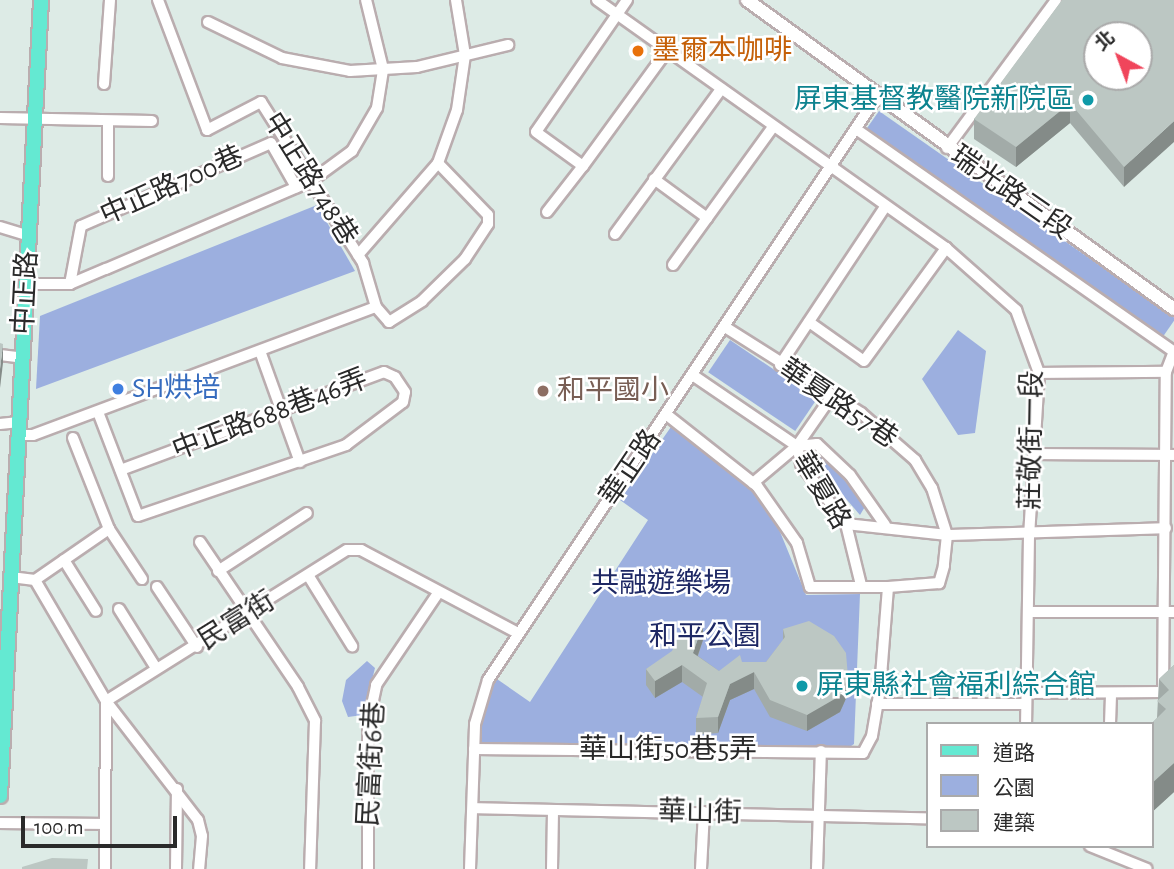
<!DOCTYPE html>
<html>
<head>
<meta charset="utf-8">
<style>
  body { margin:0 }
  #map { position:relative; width:1174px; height:869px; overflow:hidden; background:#ddebe6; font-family:"Alegreya Sans","Noto Sans TC",sans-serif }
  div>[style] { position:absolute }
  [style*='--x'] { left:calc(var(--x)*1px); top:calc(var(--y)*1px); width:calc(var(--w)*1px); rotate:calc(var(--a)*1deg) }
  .green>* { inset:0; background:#9cafdf; transform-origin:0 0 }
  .roads { filter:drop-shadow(2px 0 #baadaf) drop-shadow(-2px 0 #baadaf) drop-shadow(0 2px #baadaf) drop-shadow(0 -2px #baadaf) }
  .minor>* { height:10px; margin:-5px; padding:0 5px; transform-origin:5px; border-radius:5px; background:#fff }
  .tertiary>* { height:12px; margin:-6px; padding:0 6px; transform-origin:6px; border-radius:6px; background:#fff }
  .primary>* { height:14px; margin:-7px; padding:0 7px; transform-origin:7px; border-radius:7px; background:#64e9d2 }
  .wall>* { inset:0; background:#a2aba8 }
  .shaded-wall>* { inset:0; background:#848b88 }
  .building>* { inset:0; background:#bcc7c3 }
  .dots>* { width:19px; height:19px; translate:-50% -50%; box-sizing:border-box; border:4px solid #fff; border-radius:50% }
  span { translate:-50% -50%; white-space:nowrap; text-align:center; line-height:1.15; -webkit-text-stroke:5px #fff; paint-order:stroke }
  .food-label { font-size:28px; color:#c56008 }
  .left { translate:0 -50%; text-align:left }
  .culture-label { font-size:28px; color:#0d838f }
  .right { translate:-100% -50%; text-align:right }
  .street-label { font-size:28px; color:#2a2a2a }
  .shop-label { font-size:28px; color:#366cbe }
  .education-label { font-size:28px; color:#785e54 }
  .park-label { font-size:28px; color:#1e2864 }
  .legend { position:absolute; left:926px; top:722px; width:228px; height:126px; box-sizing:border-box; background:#fff; border:2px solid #aaa; margin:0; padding:9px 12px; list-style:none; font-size:21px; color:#2a2a2a }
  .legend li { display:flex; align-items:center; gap:14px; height:35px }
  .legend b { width:35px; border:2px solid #aaa }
  .north { position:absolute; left:1083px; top:21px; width:70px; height:70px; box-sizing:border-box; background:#fff; border:2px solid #aaa; border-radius:50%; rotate:319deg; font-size:19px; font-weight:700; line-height:28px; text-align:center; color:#2a2a2a }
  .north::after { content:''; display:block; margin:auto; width:24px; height:32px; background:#f0455b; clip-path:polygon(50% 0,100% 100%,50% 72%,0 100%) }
  .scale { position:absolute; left:21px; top:816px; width:156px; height:32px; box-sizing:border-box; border:4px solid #2a2a2a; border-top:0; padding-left:9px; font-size:21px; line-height:24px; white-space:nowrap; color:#2a2a2a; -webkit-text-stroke:5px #fff; paint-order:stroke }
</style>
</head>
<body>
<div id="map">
  <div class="green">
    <i style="left:879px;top:111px;width:362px;height:22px;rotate:35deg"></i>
    <i style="clip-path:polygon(317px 205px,355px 271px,36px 389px,40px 316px)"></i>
    <i style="clip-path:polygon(958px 330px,986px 351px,975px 433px,958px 435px,922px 379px)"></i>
    <i style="left:730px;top:340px;width:105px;height:39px;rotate:34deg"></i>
    <i style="clip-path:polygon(673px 424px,756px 493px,776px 522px,806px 595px,860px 594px,854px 744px,845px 750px,475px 743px,477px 713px,494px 677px,530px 702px,648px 520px,620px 500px)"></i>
    <i style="clip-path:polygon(814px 451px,846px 477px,866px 505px,860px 515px,815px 463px,811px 452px)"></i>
    <i style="clip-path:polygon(367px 661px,375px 668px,369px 692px,370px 714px,348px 717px,342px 701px,346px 680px)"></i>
  </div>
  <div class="roads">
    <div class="minor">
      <i style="--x:158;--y:0;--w:139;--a:69.3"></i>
      <i style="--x:207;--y:130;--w:61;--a:-27.4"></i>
      <i style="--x:261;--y:102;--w:191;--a:57.6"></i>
      <i style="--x:363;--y:263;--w:46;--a:73.5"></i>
      <i style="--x:376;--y:307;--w:20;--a:49"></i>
      <i style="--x:389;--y:322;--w:39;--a:-32"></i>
      <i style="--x:422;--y:301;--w:60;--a:-44.3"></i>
      <i style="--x:465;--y:259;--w:42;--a:-56.7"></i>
      <i style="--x:488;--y:224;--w:9;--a:-90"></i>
      <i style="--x:488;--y:215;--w:72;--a:-133.9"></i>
      <i style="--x:597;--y:0;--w:428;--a:35.4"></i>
      <i style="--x:946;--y:248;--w:94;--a:41.5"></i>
      <i style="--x:1016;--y:310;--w:67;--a:69.9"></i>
      <i style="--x:1039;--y:373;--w:163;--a:93.5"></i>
      <i style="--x:1029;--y:536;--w:188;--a:90.9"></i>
      <i style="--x:627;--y:0;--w:160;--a:124.6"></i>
      <i style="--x:536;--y:132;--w:58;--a:35.9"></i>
      <i style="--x:583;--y:166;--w:142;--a:-53.9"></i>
      <i style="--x:208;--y:22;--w:82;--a:25.9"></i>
      <i style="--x:282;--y:58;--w:69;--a:10.8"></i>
      <i style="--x:350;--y:71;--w:67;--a:-3.4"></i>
      <i style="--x:417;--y:67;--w:94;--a:-13.6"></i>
      <i style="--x:104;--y:84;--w:84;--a:-85.9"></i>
      <i style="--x:0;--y:118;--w:152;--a:1.1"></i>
      <i style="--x:856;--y:129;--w:388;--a:35"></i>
      <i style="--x:947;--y:148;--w:184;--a:-53.6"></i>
      <i style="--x:108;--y:176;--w:55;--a:-90"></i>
      <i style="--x:654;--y:179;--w:66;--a:36.3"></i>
      <i style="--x:547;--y:212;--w:58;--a:-52"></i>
      <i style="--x:0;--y:227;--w:30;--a:17"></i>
      <i style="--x:615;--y:234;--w:180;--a:-53.8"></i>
      <i style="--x:358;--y:255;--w:122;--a:-49"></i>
      <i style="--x:438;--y:163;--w:56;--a:-70.3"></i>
      <i style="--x:457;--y:110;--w:56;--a:-81.7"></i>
      <i style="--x:465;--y:55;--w:56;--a:-99.3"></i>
      <i style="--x:673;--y:265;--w:169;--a:-54.1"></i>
      <i style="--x:26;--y:284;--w:44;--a:0"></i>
      <i style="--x:70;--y:284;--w:39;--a:-23"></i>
      <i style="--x:106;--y:269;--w:223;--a:-23.2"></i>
      <i style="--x:311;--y:181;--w:51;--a:-36.2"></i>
      <i style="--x:352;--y:151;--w:50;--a:-59.8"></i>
      <i style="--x:377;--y:108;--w:39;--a:-81"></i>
      <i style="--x:383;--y:69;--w:71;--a:-103.8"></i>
      <i style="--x:70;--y:284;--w:59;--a:-79.3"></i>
      <i style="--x:81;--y:226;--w:207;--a:-23.6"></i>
      <i style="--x:271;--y:143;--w:51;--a:60.4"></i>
      <i style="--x:809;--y:322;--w:67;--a:35.3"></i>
      <i style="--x:864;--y:361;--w:140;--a:-54"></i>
      <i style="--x:725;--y:327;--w:161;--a:32.3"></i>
      <i style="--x:861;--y:413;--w:72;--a:41"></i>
      <i style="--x:915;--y:460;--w:33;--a:59"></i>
      <i style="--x:932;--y:488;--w:49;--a:72.3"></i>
      <i style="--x:947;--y:535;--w:31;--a:96"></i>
      <i style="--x:944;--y:566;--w:18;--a:106"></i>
      <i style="--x:939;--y:583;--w:51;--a:175.5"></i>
      <i style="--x:260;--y:351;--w:118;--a:70.2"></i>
      <i style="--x:0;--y:355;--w:23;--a:7"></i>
      <i style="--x:780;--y:365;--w:190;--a:-56.4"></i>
      <i style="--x:1039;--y:373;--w:127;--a:-0.5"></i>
      <i style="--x:694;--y:376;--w:125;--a:34.2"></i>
      <i style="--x:797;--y:446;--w:18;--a:77"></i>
      <i style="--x:801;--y:464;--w:75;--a:53.1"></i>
      <i style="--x:846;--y:524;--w:63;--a:76.2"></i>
      <i style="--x:98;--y:412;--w:111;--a:69"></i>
      <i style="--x:138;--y:516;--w:220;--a:-18.8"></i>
      <i style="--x:346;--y:445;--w:71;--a:-37"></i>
      <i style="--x:403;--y:402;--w:10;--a:-79"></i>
      <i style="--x:405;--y:392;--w:18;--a:-124"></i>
      <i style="--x:395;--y:377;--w:12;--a:-156"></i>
      <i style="--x:384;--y:372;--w:281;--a:159.6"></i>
      <i style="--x:0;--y:424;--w:19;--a:-6"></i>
      <i style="--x:19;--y:435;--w:14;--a:0"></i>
      <i style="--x:33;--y:435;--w:366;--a:-20.5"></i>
      <i style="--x:73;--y:438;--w:98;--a:68.4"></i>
      <i style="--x:109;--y:529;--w:60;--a:56.6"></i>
      <i style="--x:797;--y:446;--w:20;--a:-6"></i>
      <i style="--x:817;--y:444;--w:45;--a:43.2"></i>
      <i style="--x:850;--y:475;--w:61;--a:55"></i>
      <i style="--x:1036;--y:454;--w:138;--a:0.4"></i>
      <i style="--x:753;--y:483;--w:57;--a:-40.1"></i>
      <i style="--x:797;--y:446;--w:60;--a:-55.2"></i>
      <i style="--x:846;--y:524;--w:102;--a:6.2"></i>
      <i style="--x:947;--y:535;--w:219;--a:-1.8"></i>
      <i style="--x:200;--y:542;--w:175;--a:55.9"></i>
      <i style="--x:298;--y:687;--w:38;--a:63"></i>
      <i style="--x:315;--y:721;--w:148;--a:91.9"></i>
      <i style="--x:64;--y:560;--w:60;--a:57.9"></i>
      <i style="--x:218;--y:571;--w:106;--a:-33.1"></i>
      <i style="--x:308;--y:575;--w:84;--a:58.2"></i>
      <i style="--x:11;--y:577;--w:24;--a:7"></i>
      <i style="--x:35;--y:580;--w:140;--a:59.6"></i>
      <i style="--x:106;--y:701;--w:150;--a:52.3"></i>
      <i style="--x:198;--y:820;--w:16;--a:76"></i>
      <i style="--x:202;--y:836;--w:33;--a:95"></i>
      <i style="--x:35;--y:580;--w:90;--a:-34.6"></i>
      <i style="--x:157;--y:587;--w:72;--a:56.3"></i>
      <i style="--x:119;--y:609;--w:70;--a:57.9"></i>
      <i style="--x:1028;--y:612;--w:146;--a:0"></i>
      <i style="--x:1027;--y:693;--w:136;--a:-0.4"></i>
      <i style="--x:1163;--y:692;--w:320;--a:-89.5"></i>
      <i style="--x:1166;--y:372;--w:22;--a:-69"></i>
      <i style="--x:106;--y:701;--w:284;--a:-32.1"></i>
      <i style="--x:347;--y:550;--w:14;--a:0"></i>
      <i style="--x:361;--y:550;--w:178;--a:27.9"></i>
      <i style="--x:877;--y:704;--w:149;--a:0"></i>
      <i style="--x:1110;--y:724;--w:31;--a:-88"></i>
      <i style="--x:474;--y:749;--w:389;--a:0.6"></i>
      <i style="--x:863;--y:753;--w:19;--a:-62"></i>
      <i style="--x:872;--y:736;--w:48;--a:-80.3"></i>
      <i style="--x:880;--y:689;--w:102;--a:-85.5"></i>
      <i style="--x:888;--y:587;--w:78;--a:180"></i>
      <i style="--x:810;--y:587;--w:46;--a:-106.5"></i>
      <i style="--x:797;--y:543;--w:70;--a:-125.1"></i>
      <i style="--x:757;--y:486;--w:115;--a:-141.7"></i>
      <i style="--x:473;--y:808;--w:454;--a:1.3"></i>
      <i style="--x:0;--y:823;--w:105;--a:0.5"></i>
      <i style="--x:1090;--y:846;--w:61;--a:22"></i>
      <i style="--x:105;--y:869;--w:167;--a:-89.7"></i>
      <i style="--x:176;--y:869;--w:80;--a:-89.3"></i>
      <i style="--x:368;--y:869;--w:145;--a:-90"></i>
      <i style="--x:368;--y:724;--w:40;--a:-78"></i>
      <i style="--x:376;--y:685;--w:111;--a:-56"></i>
      <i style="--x:470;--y:869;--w:145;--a:-88"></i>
      <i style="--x:475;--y:724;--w:46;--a:-73.5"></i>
      <i style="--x:488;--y:680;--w:703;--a:-56.31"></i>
      <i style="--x:552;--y:869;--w:58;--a:-89"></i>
      <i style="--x:701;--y:869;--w:57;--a:-87"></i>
      <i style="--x:817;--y:869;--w:118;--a:-88.1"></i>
    </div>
    <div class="tertiary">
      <i style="--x:747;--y:0;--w:527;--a:35.89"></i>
    </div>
    <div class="primary">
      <i style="--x:0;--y:796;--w:797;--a:-87.05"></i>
    </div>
  </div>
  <div class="wall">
    <i style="clip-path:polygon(1174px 0,1124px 187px,1070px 123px,1016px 167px,974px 139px,974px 119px)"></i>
    <i style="clip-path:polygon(783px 629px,848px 694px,840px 712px,807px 731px,770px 717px,754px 689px,730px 700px,718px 733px,696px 735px,696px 718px,703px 697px,682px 682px,655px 698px,646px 685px,646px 669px,703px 640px,698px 656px,719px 671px,742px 662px,766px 662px,783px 640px)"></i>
    <i style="clip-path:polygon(1174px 665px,1174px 792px,1151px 813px,1151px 724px,1157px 718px,1159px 679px)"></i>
  </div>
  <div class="shaded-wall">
    <i style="clip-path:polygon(1070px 103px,1070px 123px,1016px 167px,1016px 147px)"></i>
    <i style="clip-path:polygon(1174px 121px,1174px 142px,1124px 187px,1124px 167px)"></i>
    <i style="clip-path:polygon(3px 344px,3px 363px,0 388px,0 369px)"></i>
    <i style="clip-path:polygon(703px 624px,703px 640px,693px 669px,693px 653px)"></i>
    <i style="clip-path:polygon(682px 665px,682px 682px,655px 698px,655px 681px)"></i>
    <i style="clip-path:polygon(754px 672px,754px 689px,730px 700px,718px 733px,718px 717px,730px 684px)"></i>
    <i style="clip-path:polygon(848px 677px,848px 694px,840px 712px,807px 731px,807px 715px)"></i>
    <i style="clip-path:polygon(1174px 763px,1174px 792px,1151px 813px,1151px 784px)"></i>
  </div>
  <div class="building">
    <i style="clip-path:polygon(evenodd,1062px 0,1174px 0,1174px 121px,1124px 167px,1070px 103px,1016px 147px,974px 119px,1062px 0,1097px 35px,1139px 35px,1139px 77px,1097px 77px,1097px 35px)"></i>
    <i style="clip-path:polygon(0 343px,3px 344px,0 369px)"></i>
    <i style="clip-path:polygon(686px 621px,703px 624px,693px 653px,719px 671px,740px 655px,742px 662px,766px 662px,785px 637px,783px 629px,809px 621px,834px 636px,846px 653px,848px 677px,840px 696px,807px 715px,770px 700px,754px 672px,730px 684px,718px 717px,696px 718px,707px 683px,682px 665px,655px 681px,646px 669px,672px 651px)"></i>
    <i style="clip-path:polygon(1174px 665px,1174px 763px,1151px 784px,1151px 724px,1166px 709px,1157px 701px,1169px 690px,1159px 679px)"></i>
    <i style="clip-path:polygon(52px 858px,88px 859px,87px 869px,22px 869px,22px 867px)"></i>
  </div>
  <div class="dots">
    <i style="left:638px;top:51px;background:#e8710a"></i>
    <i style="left:1088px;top:100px;background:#0f9aa8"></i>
    <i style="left:118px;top:389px;background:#3f7fe0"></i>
    <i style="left:543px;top:391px;background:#8d6e63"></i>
    <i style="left:802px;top:686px;background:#0f9aa8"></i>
  </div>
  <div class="food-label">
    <span class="left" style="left:652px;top:51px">墨爾本咖啡</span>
  </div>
  <div class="culture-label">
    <span class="right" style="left:1074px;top:100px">屏東基督教醫院新院區</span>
    <span class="left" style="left:816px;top:686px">屏東縣社會福利綜合館</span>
  </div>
  <div class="street-label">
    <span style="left:310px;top:179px;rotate:58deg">中正路748巷</span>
    <span style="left:172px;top:186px;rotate:-24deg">中正路700巷</span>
    <span style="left:1011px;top:193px;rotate:35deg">瑞光路三段</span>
    <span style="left:26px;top:293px;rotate:-87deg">中正路</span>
    <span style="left:838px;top:404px;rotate:34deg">華夏路57巷</span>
    <span style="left:270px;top:415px;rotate:-21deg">中正路688巷46弄</span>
    <span style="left:1032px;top:440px;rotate:-89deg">莊敬街一段</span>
    <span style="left:631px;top:468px;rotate:-56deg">華正路</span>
    <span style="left:821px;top:491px;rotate:59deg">華夏路</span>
    <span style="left:237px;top:621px;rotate:-32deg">民富街</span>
    <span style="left:668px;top:750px">華山街50巷5弄</span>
    <span style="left:372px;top:764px;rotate:-87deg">民富街6巷</span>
    <span style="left:700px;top:813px;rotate:1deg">華山街</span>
  </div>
  <div class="shop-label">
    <span class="left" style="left:132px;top:389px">SH烘培</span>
  </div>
  <div class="education-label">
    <span class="left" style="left:557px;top:391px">和平國小</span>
  </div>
  <div class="park-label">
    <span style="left:661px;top:584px">共融遊樂場</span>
    <span style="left:705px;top:637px">和平公園</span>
  </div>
  <ul class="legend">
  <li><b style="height:9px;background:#64e9d2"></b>道路</li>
  <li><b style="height:19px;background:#9cafdf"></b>公園</li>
  <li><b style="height:19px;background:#bcc7c3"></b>建築</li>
  </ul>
  <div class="north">北</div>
  <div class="scale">100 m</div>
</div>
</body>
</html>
